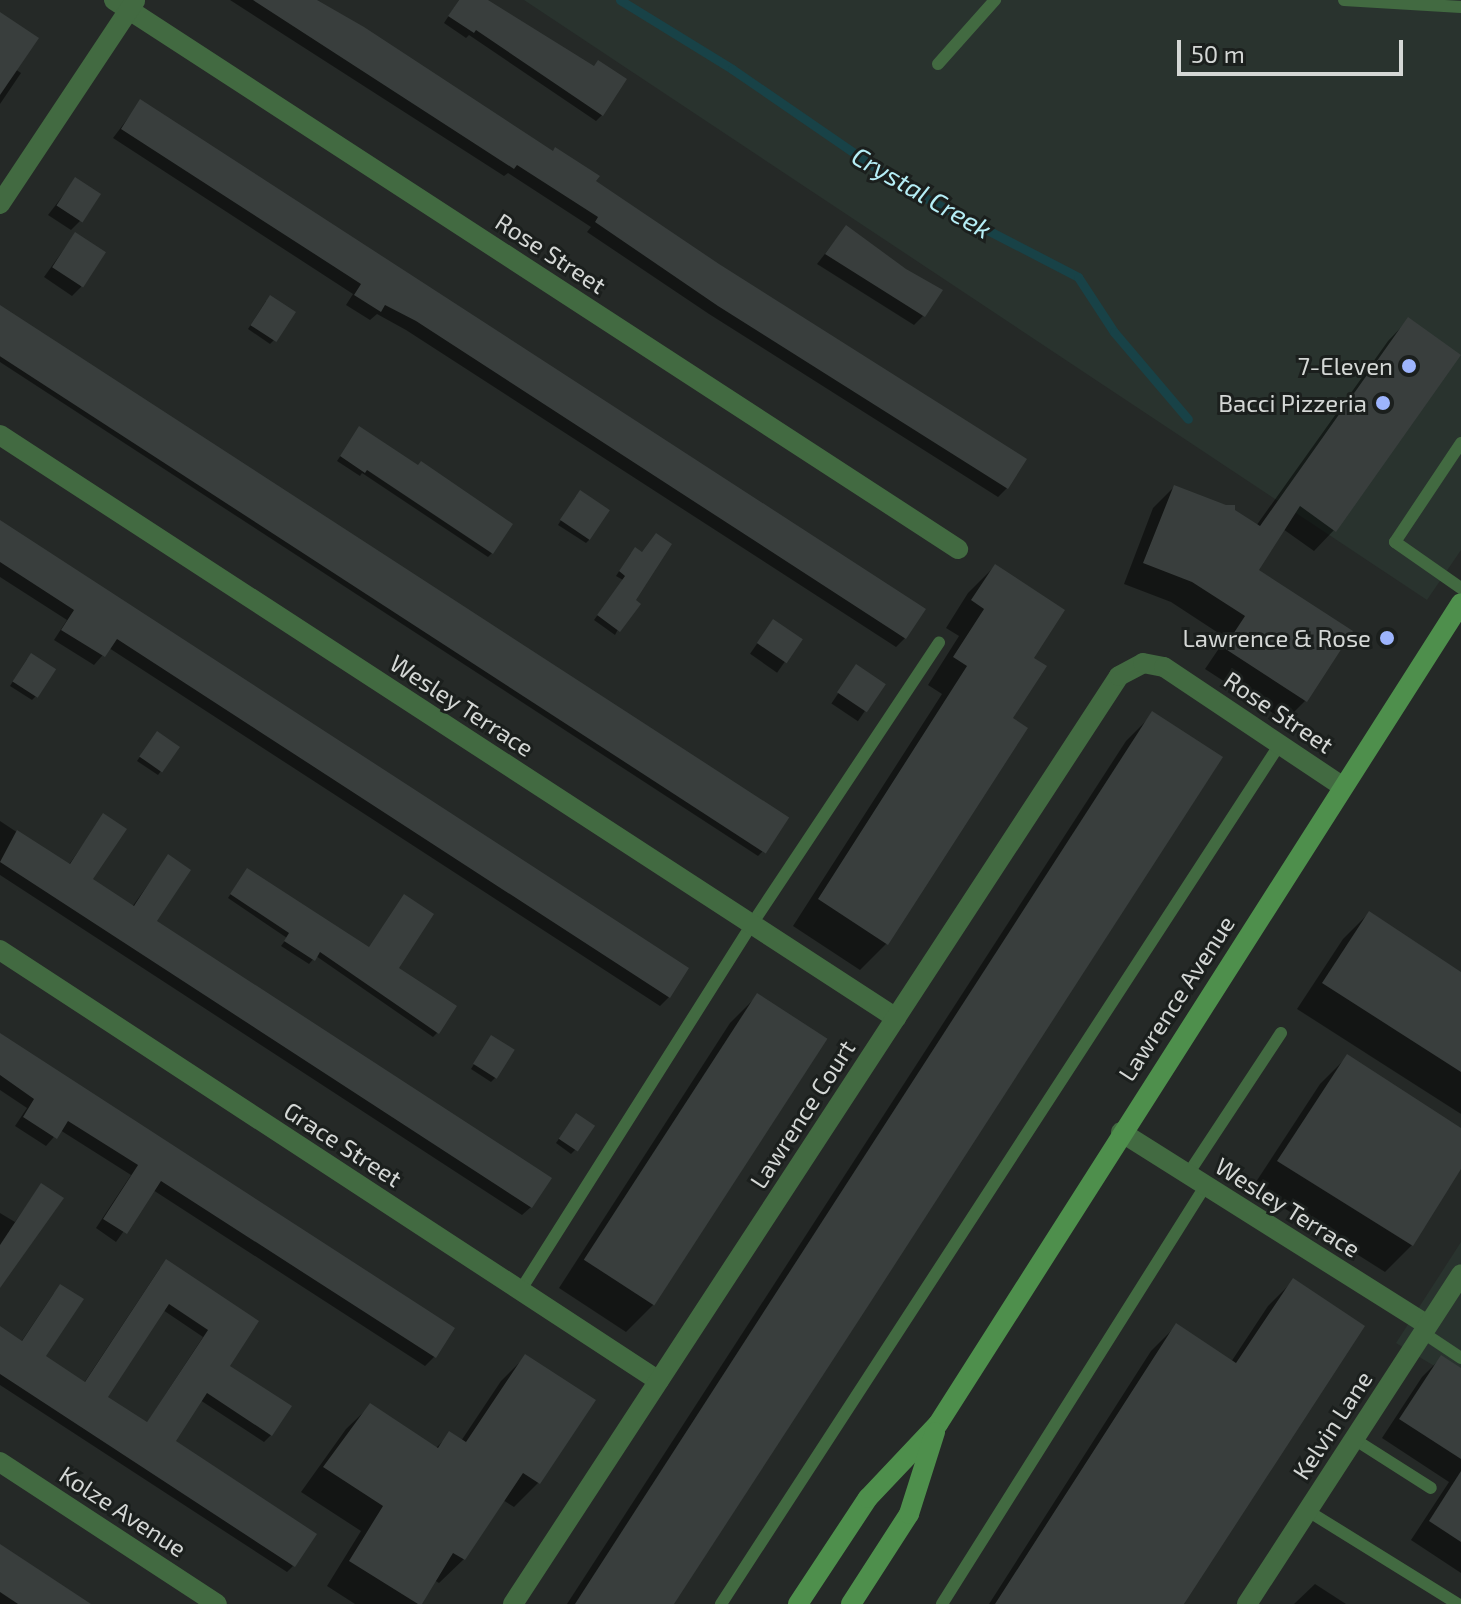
<!DOCTYPE html>
<html>
<head>
<meta charset="utf-8">
<style>
  body { margin:0 }
  #map { position:relative; width:1461px; height:1604px; overflow:hidden; background:#252927; font-family:"Exo 2",sans-serif }
  div>[style] { position:absolute }
  [style*='--x'] { left:calc(var(--x)*1px); top:calc(var(--y)*1px); width:calc(var(--w)*1px); rotate:calc(var(--a)*1deg) }
  .built>* { inset:0; background:#29332e }
  .shadow>* { inset:0; background:#0007; transform-origin:0 0 }
  .stream>* { height:9px; margin:-4.5px; padding:0 4.5px; transform-origin:4.5px; border-radius:4.5px; background:#184247 }
  .building>* { inset:0; background:#393e3d; transform-origin:0 0 }
  .lane>* { height:12px; margin:-6px; padding:0 6px; transform-origin:6px; border-radius:6px; background:#426a41 }
  .street>* { height:20px; margin:-10px; padding:0 10px; transform-origin:10px; border-radius:10px; background:#426a41 }
  .secondary>* { height:20px; margin:-10px; padding:0 10px; transform-origin:10px; border-radius:10px; background:#4e8f4c }
  .dots>* { width:22px; height:22px; translate:-50% -50%; box-sizing:border-box; border:4px solid #1b1f1d; border-radius:50% }
  span { translate:-50% -50%; white-space:nowrap; text-align:center; line-height:1.15; -webkit-text-stroke:6px #1b1f1d; paint-order:stroke }
  .street-label { font-size:24px; color:#d4d7d5 }
  .poi-label { font-size:24px; color:#d4d7d5 }
  .right { translate:-100% -50%; text-align:right }
  .water-label { font-size:26px; color:#b5eef6; font-style:italic }
  .scale { position:absolute; left:1177px; top:40px; width:226px; height:36px; box-sizing:border-box; border:4px solid #d4d7d5; border-top:0; padding-left:10px; font-size:24px; line-height:28px; white-space:nowrap; color:#d4d7d5; -webkit-text-stroke:6px #1b1f1d; paint-order:stroke }
</style>
</head>
<body>
<div id="map">
  <div class="built">
    <i style="clip-path:polygon(524px 0,1461px 0,1461px 550px,1427px 600px)"></i>
    <i style="clip-path:polygon(1461px 1242px,1461px 1382px,1396px 1343px)"></i>
  </div>
  <div class="shadow">
    <i style="clip-path:polygon(230px 0,314px 0,593px 182px,1007px 488px,998px 497px,709px 314px,587px 232px,591px 227px,508px 173px,504px 176px)"></i>
    <i style="clip-path:polygon(459px 0,485px 0,602px 115px,596px 121px,469px 35px,466px 38px,444px 23px)"></i>
    <i style="clip-path:polygon(0 16px,15px 69px,21px 73px,0 104px)"></i>
    <i style="clip-path:polygon(141px 101px,905px 638px,896px 647px,406px 330px,377px 314px,370px 320px,346px 305px,353px 294px,113px 138px)"></i>
    <i style="clip-path:polygon(75px 180px,80px 221px,71px 230px,48px 215px)"></i>
    <i style="clip-path:polygon(846px 227px,923px 316px,914px 325px,817px 264px)"></i>
    <i style="clip-path:polygon(75px 234px,81px 287px,72px 296px,44px 277px)"></i>
    <i style="clip-path:polygon(266px 301px,274px 340px,270px 344px,248px 329px)"></i>
    <i style="clip-path:polygon(0 314px,767px 847px,758px 856px,0 362px)"></i>
    <i style="clip-path:polygon(1408px 320px,1334px 530px,1314px 551px,1283px 529px,1256px 570px,1305px 701px,1285px 721px,1205px 669px,1226px 638px,1171px 602px,1124px 584px,1153px 508px,1174px 487px,1256px 526px,1388px 341px)"></i>
    <i style="clip-path:polygon(356px 433px,492px 553px,488px 557px,362px 473px,360px 476px,337px 461px)"></i>
    <i style="clip-path:polygon(576px 496px,590px 539px,586px 543px,558px 525px)"></i>
    <i style="clip-path:polygon(0 523px,669px 997px,660px 1006px,109px 648px,94px 665px,54px 640px,67px 620px,0 577px)"></i>
    <i style="clip-path:polygon(631px 553px,633px 601px,615px 635px,594px 620px,623px 580px,616px 576px)"></i>
    <i style="clip-path:polygon(995px 566px,1031px 658px,1010px 719px,887px 943px,860px 970px,793px 926px,942px 694px,928px 685px,959px 636px,946px 628px,968px 593px)"></i>
    <i style="left:773px;top:621px;width:33px;height:40px;rotate:35deg"></i>
    <i style="clip-path:polygon(27px 659px,36px 696px,32px 700px,10px 686px)"></i>
    <i style="left:856px;top:667px;width:32px;height:44px;rotate:34deg"></i>
    <i style="clip-path:polygon(1153px 714px,672px 1604px,567px 1604px,1126px 741px)"></i>
    <i style="clip-path:polygon(153px 738px,161px 771px,158px 775px,137px 761px)"></i>
    <i style="clip-path:polygon(103px 816px,91px 880px,132px 907px,168px 857px,155px 922px,531px 1207px,522px 1215px,0 875px,0 821px,68px 866px)"></i>
    <i style="clip-path:polygon(243px 875px,397px 969px,437px 1033px,433px 1037px,316px 956px,309px 964px,281px 946px,287px 938px,228px 898px)"></i>
    <i style="clip-path:polygon(1369px 913px,1461px 973px,1461px 1114px,1297px 1009px,1343px 939px)"></i>
    <i style="clip-path:polygon(757px 996px,653px 1305px,626px 1332px,559px 1288px,730px 1023px)"></i>
    <i style="clip-path:polygon(0 1035px,452px 1329px,434px 1357px,425px 1366px,153px 1190px,116px 1242px,96px 1228px,131px 1175px,60px 1130px,46px 1146px,15px 1126px,27px 1108px,0 1090px)"></i>
    <i style="clip-path:polygon(488px 1042px,495px 1078px,491px 1082px,471px 1069px)"></i>
    <i style="clip-path:polygon(1347px 1057px,1461px 1130px,1461px 1166px,1412px 1245px,1385px 1272px,1252px 1188px,1320px 1084px)"></i>
    <i style="clip-path:polygon(573px 1119px,575px 1150px,571px 1154px,556px 1143px)"></i>
    <i style="clip-path:polygon(41px 1185px,0 1286px,0 1213px,15px 1222px)"></i>
    <i style="clip-path:polygon(evenodd,160px 1268px,257px 1322px,227px 1366px,271px 1435px,264px 1442px,200px 1400px,173px 1441px,293px 1566px,287px 1572px,0 1385px,0 1329px,21px 1342px,54px 1293px,43px 1356px,84px 1383px,160px 1268px,163px 1310px,203px 1337px,146px 1424px,106px 1398px,163px 1310px)"></i>
    <i style="clip-path:polygon(1293px 1281px,1184px 1604px,989px 1604px,1151px 1351px,1176px 1326px,1231px 1362px,1268px 1306px)"></i>
    <i style="clip-path:polygon(525px 1357px,538px 1483px,514px 1507px,503px 1500px,464px 1559px,439px 1583px,434px 1580px,419px 1604px,355px 1604px,327px 1586px,361px 1531px,301px 1492px,346px 1429px,371px 1405px,435px 1449px,450px 1434px,461px 1441px,501px 1381px)"></i>
    <i style="clip-path:polygon(1441px 1358px,1461px 1371px,1461px 1573px,1411px 1540px,1449px 1482px,1382px 1438px,1422px 1377px)"></i>
    <i style="clip-path:polygon(0 1548px,85px 1604px,0 1604px)"></i>
    <i style="clip-path:polygon(1315px 1584px,1346px 1604px,1294px 1604px)"></i>
  </div>
  <div class="stream">
    <i style="--x:620;--y:0;--w:132;--a:31.6"></i>
    <i style="--x:732;--y:69;--w:209;--a:34.5"></i>
    <i style="--x:904;--y:187;--w:196;--a:27.3"></i>
    <i style="--x:1078;--y:277;--w:66;--a:56.8"></i>
    <i style="--x:1114;--y:332;--w:114;--a:49.6"></i>
  </div>
  <div class="building">
    <i style="clip-path:polygon(253px 0,317px 0,364px 27px,553px 151px,555px 147px,600px 176px,596px 181px,719px 264px,1027px 459px,1008px 489px,718px 306px,595px 222px,598px 217px,517px 165px,514px 169px)"></i>
    <i style="clip-path:polygon(459px 0,488px 0,594px 66px,598px 60px,627px 79px,603px 116px,476px 30px,474px 33px,448px 16px)"></i>
    <i style="clip-path:polygon(0 12px,39px 38px,0 95px)"></i>
    <i style="clip-path:polygon(140px 99px,926px 609px,906px 639px,416px 321px,385px 305px,381px 312px,354px 295px,361px 284px,121px 129px)"></i>
    <i style="left:75px;top:177px;width:31px;height:34px;rotate:33deg"></i>
    <i style="clip-path:polygon(846px 225px,906px 269px,943px 290px,925px 317px,825px 254px)"></i>
    <i style="left:75px;top:232px;width:37px;height:42px;rotate:33deg"></i>
    <i style="left:270px;top:295px;width:31px;height:36px;rotate:33deg"></i>
    <i style="left:0;top:305px;width:941px;height:43px;rotate:33deg"></i>
    <i style="clip-path:polygon(1408px 317px,1461px 355px,1336px 532px,1300px 506px,1259px 570px,1353px 631px,1307px 702px,1224px 648px,1245px 616px,1192px 582px,1143px 563px,1174px 485px,1226px 505px,1235px 505px,1235px 510px,1260px 526px)"></i>
    <i style="clip-path:polygon(359px 426px,418px 465px,421px 461px,513px 524px,493px 554px,367px 470px,365px 473px,340px 456px)"></i>
    <i style="left:580px;top:490px;width:36px;height:36px;rotate:34deg"></i>
    <i style="clip-path:polygon(0 520px,689px 968px,670px 998px,117px 639px,105px 657px,61px 630px,74px 610px,0 562px)"></i>
    <i style="clip-path:polygon(656px 533px,672px 544px,636px 600px,641px 604px,620px 632px,597px 615px,625px 576px,619px 571px,635px 547px,642px 552px)"></i>
    <i style="clip-path:polygon(995px 564px,1065px 610px,1034px 658px,1047px 666px,1013px 718px,1028px 728px,888px 945px,818px 899px,967px 666px,953px 657px,984px 609px,971px 600px)"></i>
    <i style="left:773px;top:619px;width:36px;height:29px;rotate:34deg"></i>
    <i style="left:31px;top:653px;width:30px;height:34px;rotate:33deg"></i>
    <i style="left:856px;top:664px;width:36px;height:34px;rotate:34deg"></i>
    <i style="clip-path:polygon(1152px 711px,1223px 757px,868px 1306px,674px 1604px,575px 1604px)"></i>
    <i style="left:157px;top:731px;width:28px;height:31px;rotate:35deg"></i>
    <i style="clip-path:polygon(103px 813px,127px 829px,93px 879px,134px 906px,168px 854px,191px 870px,157px 921px,552px 1178px,532px 1208px,0 862px,17px 830px,70px 864px)"></i>
    <i style="clip-path:polygon(247px 868px,369px 947px,404px 894px,434px 914px,399px 968px,457px 1006px,439px 1034px,320px 952px,315px 961px,284px 941px,289px 933px,230px 894px)"></i>
    <i style="clip-path:polygon(1369px 911px,1461px 972px,1461px 1072px,1322px 983px)"></i>
    <i style="left:757px;top:993px;width:84px;height:318px;rotate:33deg"></i>
    <i style="clip-path:polygon(0 1033px,455px 1328px,436px 1358px,161px 1181px,127px 1234px,103px 1219px,138px 1165px,68px 1121px,57px 1139px,23px 1117px,34px 1099px,0 1075px)"></i>
    <i style="left:491px;top:1035px;width:28px;height:34px;rotate:32deg"></i>
    <i style="clip-path:polygon(1347px 1054px,1461px 1128px,1461px 1169px,1413px 1246px,1277px 1161px)"></i>
    <i style="left:576px;top:1113px;width:23px;height:31px;rotate:34deg"></i>
    <i style="clip-path:polygon(41px 1183px,64px 1198px,0 1288px,0 1245px)"></i>
    <i style="clip-path:polygon(evenodd,166px 1259px,259px 1321px,230px 1366px,292px 1406px,272px 1436px,207px 1393px,176px 1441px,317px 1534px,295px 1567px,0 1374px,0 1326px,22px 1341px,60px 1284px,84px 1299px,46px 1356px,85px 1382px,166px 1259px,169px 1304px,208px 1330px,147px 1422px,108px 1397px,169px 1304px)"></i>
    <i style="clip-path:polygon(1293px 1278px,1365px 1326px,1184px 1604px,995px 1604px,1176px 1323px,1236px 1363px)"></i>
    <i style="clip-path:polygon(525px 1354px,596px 1400px,540px 1484px,523px 1473px,465px 1560px,453px 1553px,422px 1604px,418px 1604px,349px 1561px,383px 1506px,323px 1467px,370px 1403px,438px 1448px,449px 1431px,466px 1442px)"></i>
    <i style="clip-path:polygon(1441px 1355px,1461px 1368px,1461px 1459px,1399px 1419px)"></i>
    <i style="clip-path:polygon(1461px 1471px,1461px 1542px,1429px 1521px)"></i>
    <i style="clip-path:polygon(0 1544px,91px 1604px,18px 1604px,0 1592px)"></i>
  </div>
  <div class="lane">
    <i style="--x:1344;--y:0;--w:117;--a:3.4"></i>
    <i style="--x:938;--y:64;--w:86;--a:-48.3"></i>
    <i style="--x:1461;--y:443;--w:119;--a:123.7"></i>
    <i style="--x:1395;--y:542;--w:80;--a:34.9"></i>
    <i style="--x:1188;--y:1174;--w:169;--a:-56.6"></i>
    <i style="--x:520;--y:1291;--w:434;--a:-57.7"></i>
    <i style="--x:752;--y:924;--w:338;--a:-56.4"></i>
    <i style="--x:1422;--y:1332;--w:47;--a:33.7"></i>
    <i style="--x:1354;--y:1439;--w:91;--a:32.5"></i>
    <i style="--x:1308;--y:1511;--w:176;--a:31.8"></i>
    <i style="--x:721;--y:1604;--w:1026;--a:-56.98"></i>
    <i style="--x:942;--y:1604;--w:495;--a:-57.8"></i>
  </div>
  <div class="street">
    <i style="--x:114;--y:0;--w:1007;--a:33.04"></i>
    <i style="--x:0;--y:204;--w:244;--a:-56.4"></i>
    <i style="--x:0;--y:435;--w:1069;--a:33.05"></i>
    <i style="--x:0;--y:950;--w:787;--a:33.19"></i>
    <i style="--x:1121;--y:1132;--w:362;--a:32.2"></i>
    <i style="--x:0;--y:1462;--w:259;--a:33.2"></i>
    <i style="--x:513;--y:1604;--w:1108;--a:-56.85"></i>
    <i style="--x:1119;--y:676;--w:27;--a:-28"></i>
    <i style="--x:1143;--y:663;--w:21;--a:11"></i>
    <i style="--x:1164;--y:667;--w:214;--a:33.8"></i>
    <i style="--x:1247;--y:1604;--w:393;--a:-57"></i>
  </div>
  <div class="secondary">
    <i style="--x:798;--y:1604;--w:127;--a:-56.6"></i>
    <i style="--x:868;--y:1498;--w:102;--a:-46.6"></i>
    <i style="--x:938;--y:1424;--w:973;--a:-57.5"></i>
    <i style="--x:851;--y:1604;--w:107;--a:-57.2"></i>
    <i style="--x:909;--y:1514;--w:86;--a:-72.4"></i>
  </div>
  <div class="dots">
    <i style="left:1409px;top:366px;background:#9db4fd"></i>
    <i style="left:1383px;top:403px;background:#9db4fd"></i>
    <i style="left:1387px;top:638px;background:#9db4fd"></i>
  </div>
  <div class="street-label">
    <span style="left:551px;top:253px;rotate:33deg">Rose Street</span>
    <span style="left:462px;top:705px;rotate:33deg">Wesley Terrace</span>
    <span style="left:1279px;top:712px;rotate:34deg">Rose Street</span>
    <span style="left:1176px;top:998px;rotate:-57deg">Lawrence Avenue</span>
    <span style="left:802px;top:1114px;rotate:-57deg">Lawrence Court</span>
    <span style="left:343px;top:1144px;rotate:33deg">Grace Street</span>
    <span style="left:1288px;top:1207px;rotate:32deg">Wesley Terrace</span>
    <span style="left:1332px;top:1425px;rotate:-57deg">Kelvin Lane</span>
    <span style="left:123px;top:1511px;rotate:33deg">Kolze Avenue</span>
  </div>
  <div class="poi-label">
    <span class="right" style="left:1393px;top:366px">7-Eleven</span>
    <span class="right" style="left:1367px;top:403px">Bacci Pizzeria</span>
    <span class="right" style="left:1371px;top:638px">Lawrence &amp; Rose</span>
  </div>
  <div class="water-label">
    <span style="left:922px;top:192px;rotate:30deg">Crystal Creek</span>
  </div>
  <div class="scale">50 m</div>
</div>
</body>
</html>
